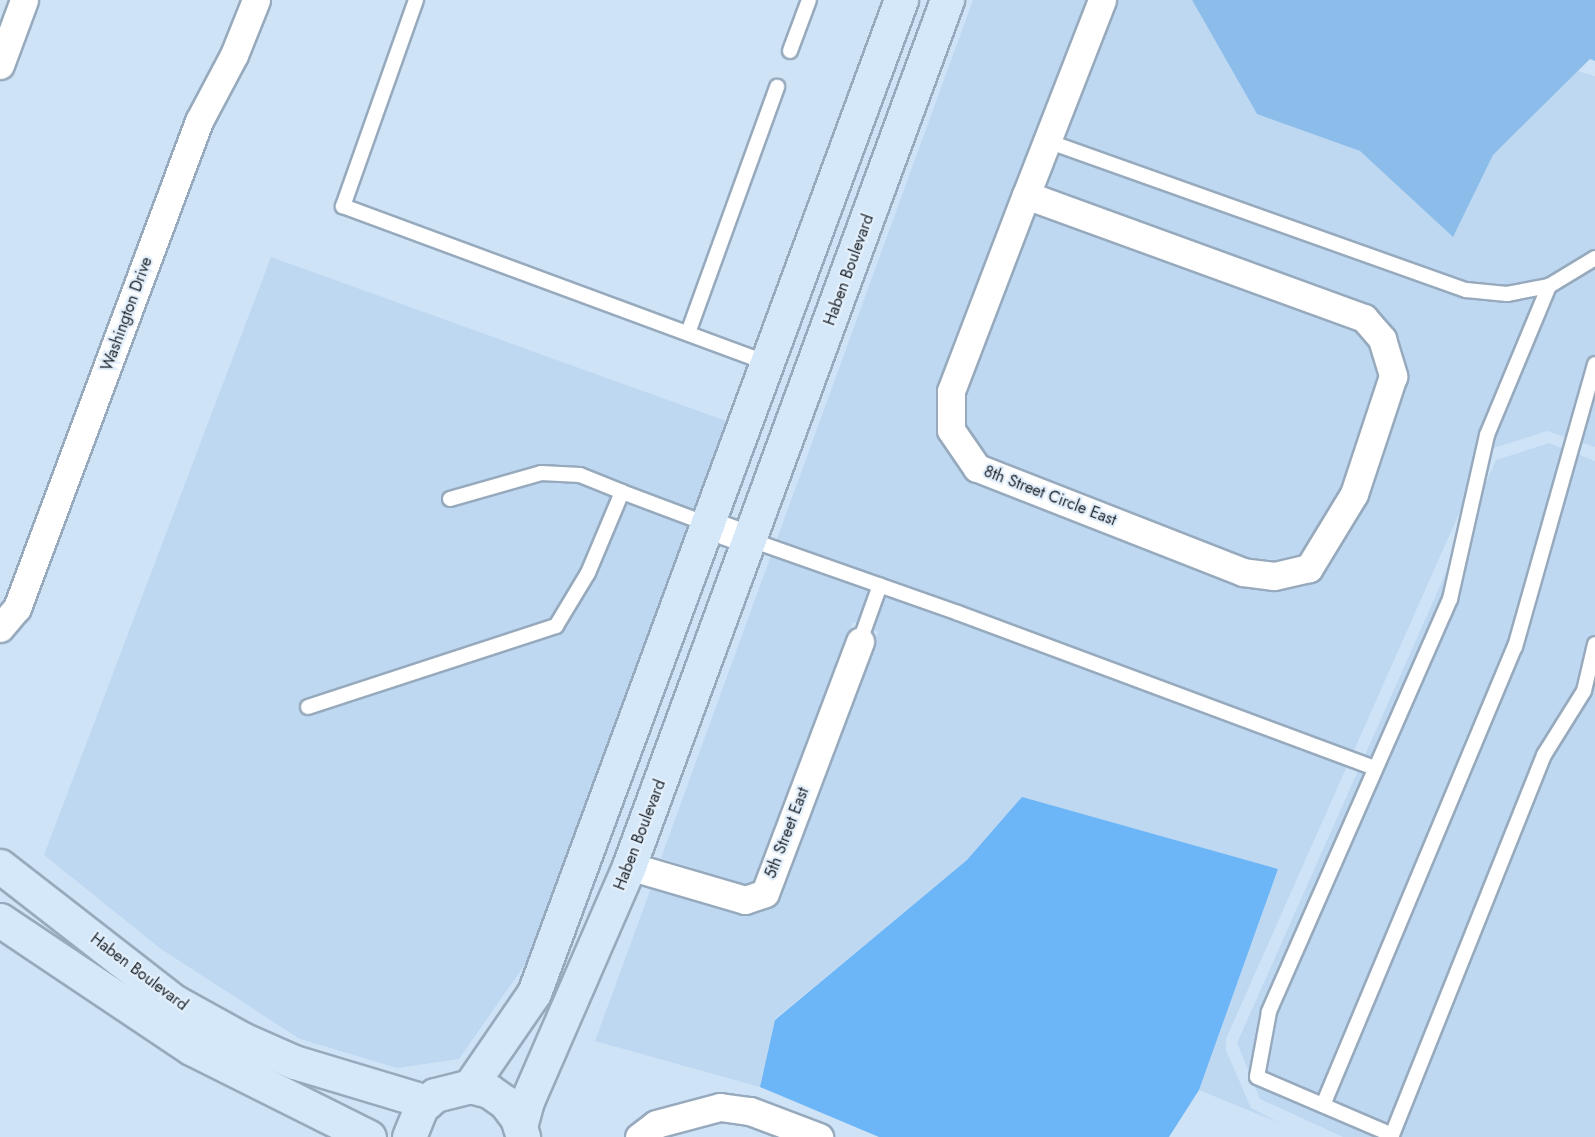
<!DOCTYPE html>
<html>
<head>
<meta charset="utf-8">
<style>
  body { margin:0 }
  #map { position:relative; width:1595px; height:1137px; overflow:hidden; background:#cfe3f7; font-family:Jost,sans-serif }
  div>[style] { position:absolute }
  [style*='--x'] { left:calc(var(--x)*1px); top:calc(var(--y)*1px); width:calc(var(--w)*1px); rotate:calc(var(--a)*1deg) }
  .built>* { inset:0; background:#bed8f1 }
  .green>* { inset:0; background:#8cbdea }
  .forest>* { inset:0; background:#6cb5f6 }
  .roads { filter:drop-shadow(2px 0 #97aabd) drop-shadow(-2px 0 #97aabd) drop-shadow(0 2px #97aabd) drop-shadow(0 -2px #97aabd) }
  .lane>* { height:14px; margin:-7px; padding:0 7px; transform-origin:7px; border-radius:7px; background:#fff }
  .street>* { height:27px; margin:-13.5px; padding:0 13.5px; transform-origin:13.5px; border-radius:13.5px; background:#fff }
  .secondary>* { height:33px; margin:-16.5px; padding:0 16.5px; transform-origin:16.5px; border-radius:16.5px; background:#d4e8fa }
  span { translate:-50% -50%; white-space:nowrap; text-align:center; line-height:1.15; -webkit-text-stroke:4.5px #e3effb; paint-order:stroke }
  .street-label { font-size:16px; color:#1b2229 }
</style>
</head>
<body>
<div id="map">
  <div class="built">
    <i style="clip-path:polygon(973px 0,1087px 0,939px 386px,940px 440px,972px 483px,1240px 587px,1276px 591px,1311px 582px,1321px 575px,1367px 498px,1407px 380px,1407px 370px,1395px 333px,1369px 304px,1045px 186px,1117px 0,1192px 0,1257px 114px,1361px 151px,1452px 236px,1493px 155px,1578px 71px,1595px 76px,1595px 447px,1547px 431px,1491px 449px,1485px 455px,1226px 1039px,1226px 1050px,1251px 1108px,1282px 1124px,1199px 1090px,1278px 869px,1023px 798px,967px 860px,775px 1019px,760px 1087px,595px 1041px,651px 888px,740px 915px,768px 908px,778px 898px,878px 632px,853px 622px,755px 881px,745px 885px,661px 858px)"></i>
    <i style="clip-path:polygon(1034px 215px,1355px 332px,1369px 348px,1379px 377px,1341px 488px,1301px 554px,1274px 560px,1247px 557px,986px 455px,966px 424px,965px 393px)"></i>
    <i style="clip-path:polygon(271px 257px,729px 422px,537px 947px,459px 1059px,397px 1068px,300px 1039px,161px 949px,44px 855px)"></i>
    <i style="clip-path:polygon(1549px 443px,1595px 461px,1595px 1137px,1343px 1137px,1260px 1099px,1237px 1043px,1496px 460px)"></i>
  </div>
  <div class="green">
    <i style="clip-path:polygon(1192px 0,1595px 0,1595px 61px,1590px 59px,1493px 155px,1453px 237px,1360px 151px,1257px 114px)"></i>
  </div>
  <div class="forest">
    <i style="clip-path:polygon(1022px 797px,1278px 869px,1199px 1090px,1169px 1137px,879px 1137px,760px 1087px,775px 1020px,967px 860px)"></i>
  </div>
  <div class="roads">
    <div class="lane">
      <i style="--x:416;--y:0;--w:219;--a:109.5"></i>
      <i style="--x:343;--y:206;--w:453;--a:20.3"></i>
      <i style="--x:790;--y:51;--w:54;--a:-69.6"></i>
      <i style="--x:1047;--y:141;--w:445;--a:19.6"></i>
      <i style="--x:1466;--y:290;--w:41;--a:5.6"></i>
      <i style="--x:1507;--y:294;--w:43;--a:-10.8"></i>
      <i style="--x:1549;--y:286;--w:54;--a:-31.3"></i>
      <i style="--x:1549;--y:286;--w:161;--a:112.6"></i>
      <i style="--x:1487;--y:435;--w:168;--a:102.7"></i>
      <i style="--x:1450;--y:599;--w:451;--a:113.7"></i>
      <i style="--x:1269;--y:1012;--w:66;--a:100.5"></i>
      <i style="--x:1257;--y:1077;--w:147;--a:23.2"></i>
      <i style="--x:1392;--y:1135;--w:409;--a:-68.2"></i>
      <i style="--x:1544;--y:755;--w:75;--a:-58"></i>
      <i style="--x:1584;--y:691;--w:48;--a:-76.8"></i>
      <i style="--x:688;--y:333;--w:262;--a:-70.1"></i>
      <i style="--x:450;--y:499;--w:95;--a:-15.9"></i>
      <i style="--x:541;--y:473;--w:39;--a:3"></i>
      <i style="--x:580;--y:475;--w:45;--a:22"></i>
      <i style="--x:751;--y:540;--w:219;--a:19.4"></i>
      <i style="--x:958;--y:613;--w:444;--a:20.4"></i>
      <i style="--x:860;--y:641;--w:59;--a:-70.3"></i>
      <i style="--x:308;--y:707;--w:261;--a:-18.1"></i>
      <i style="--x:556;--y:626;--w:62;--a:-58.9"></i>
      <i style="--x:588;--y:573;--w:88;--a:-67.2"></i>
      <i style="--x:622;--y:492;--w:91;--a:20.6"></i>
      <i style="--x:1323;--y:1105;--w:497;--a:-67.3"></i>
      <i style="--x:1515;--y:647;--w:294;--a:-74.2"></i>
    </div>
    <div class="street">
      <i style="--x:0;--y:65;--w:69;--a:-69.7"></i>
      <i style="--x:1026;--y:195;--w:360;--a:20"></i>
      <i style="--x:1364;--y:318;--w:28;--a:49"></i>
      <i style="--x:1382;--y:339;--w:39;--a:73"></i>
      <i style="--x:1393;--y:376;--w:124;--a:108.3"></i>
      <i style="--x:1354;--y:494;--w:87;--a:121.3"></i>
      <i style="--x:1309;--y:568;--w:36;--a:167"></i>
      <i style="--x:1274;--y:576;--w:31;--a:-173"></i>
      <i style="--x:1243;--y:572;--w:286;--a:-158.6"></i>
      <i style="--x:977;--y:468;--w:46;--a:-124.4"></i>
      <i style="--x:951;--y:430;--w:39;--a:-90"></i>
      <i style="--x:951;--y:391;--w:210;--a:-69.1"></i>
      <i style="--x:1026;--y:195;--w:209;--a:-68.7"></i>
      <i style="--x:709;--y:525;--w:45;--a:19.7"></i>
      <i style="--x:0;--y:628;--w:26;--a:-50"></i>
      <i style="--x:17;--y:608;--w:520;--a:-69.51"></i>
      <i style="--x:199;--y:121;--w:75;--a:-62.1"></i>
      <i style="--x:234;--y:55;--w:59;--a:-68.2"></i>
      <i style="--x:629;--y:866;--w:121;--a:16.3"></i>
      <i style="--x:745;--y:900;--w:21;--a:-19"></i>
      <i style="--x:765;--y:893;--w:269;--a:-69.3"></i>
      <i style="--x:639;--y:1137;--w:21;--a:-37"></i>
      <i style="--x:656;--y:1124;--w:66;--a:-14.9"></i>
      <i style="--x:720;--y:1107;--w:30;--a:8"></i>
      <i style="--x:750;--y:1111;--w:74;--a:20.6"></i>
    </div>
    <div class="secondary">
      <i style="--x:0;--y:866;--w:222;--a:37.9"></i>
      <i style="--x:175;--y:1002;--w:77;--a:28.9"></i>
      <i style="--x:242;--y:1039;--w:57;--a:23.9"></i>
      <i style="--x:294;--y:1062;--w:139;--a:16.7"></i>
      <i style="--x:0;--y:920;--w:230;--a:33.8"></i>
      <i style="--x:191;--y:1048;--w:199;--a:26.6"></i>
      <i style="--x:470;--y:1086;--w:113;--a:-55.5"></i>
      <i style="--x:534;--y:993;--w:1059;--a:-69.72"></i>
      <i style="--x:520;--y:1127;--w:27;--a:-75"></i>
      <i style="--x:527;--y:1101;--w:256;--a:-66.5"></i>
      <i style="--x:629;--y:866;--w:923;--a:-69.84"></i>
      <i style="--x:409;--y:1137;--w:32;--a:-68"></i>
      <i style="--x:421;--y:1107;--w:18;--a:-41"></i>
      <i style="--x:435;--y:1095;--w:36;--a:-14"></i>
      <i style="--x:470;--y:1086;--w:20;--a:15"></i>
      <i style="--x:489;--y:1091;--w:19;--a:35"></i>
      <i style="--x:505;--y:1102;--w:20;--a:53"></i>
      <i style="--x:517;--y:1118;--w:20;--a:72"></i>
    </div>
  </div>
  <div class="street-label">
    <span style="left:849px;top:270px;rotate:-70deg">Haben Boulevard</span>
    <span style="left:127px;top:314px;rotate:-70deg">Washington Drive</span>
    <span style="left:1050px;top:496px;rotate:21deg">8th Street Circle East</span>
    <span style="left:787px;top:833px;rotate:-69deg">5th Street East</span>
    <span style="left:640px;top:835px;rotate:-69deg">Haben Boulevard</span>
    <span style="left:139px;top:972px;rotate:37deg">Haben Boulevard</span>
  </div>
</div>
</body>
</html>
